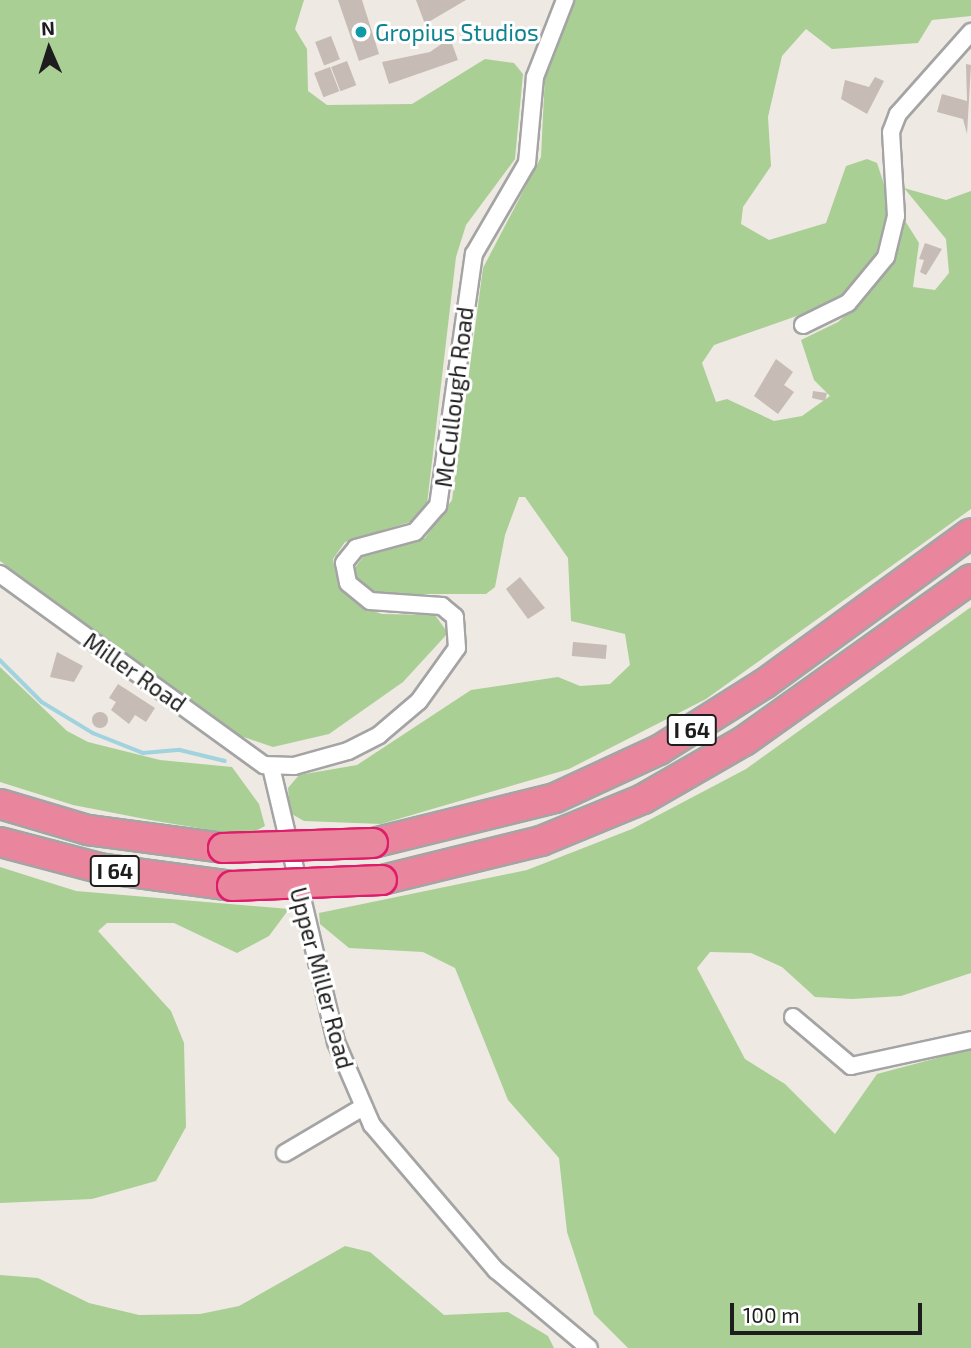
<!DOCTYPE html>
<html>
<head>
<meta charset="utf-8">
<style>
  body { margin:0 }
  #map { position:relative; width:971px; height:1348px; overflow:hidden; background:#eee9e2; font-family:"Exo 2",sans-serif }
  div>[style] { position:absolute }
  [style*='--x'] { left:calc(var(--x)*1px); top:calc(var(--y)*1px); width:calc(var(--w)*1px); rotate:calc(var(--a)*1deg) }
  .forest>* { inset:0; background:#a9cf95 }
  .stream>* { height:3.5px; margin:-1.75px; padding:0 1.75px; transform-origin:1.75px; border-radius:1.75px; background:#a0d3de }
  .building>* { inset:0; background:#c6bbb5; transform-origin:0 0 }
  .round { border-radius:50% }
  .roads { filter:drop-shadow(2px 0 #a4a4a4) drop-shadow(-2px 0 #a4a4a4) drop-shadow(0 2px #a4a4a4) drop-shadow(0 -2px #a4a4a4) }
  .street>* { height:16px; margin:-8px; padding:0 8px; transform-origin:8px; border-radius:8px; background:#fff }
  .highway>* { height:28px; margin:-14px; padding:0 14px; transform-origin:14px; border-radius:14px; background:#e9869e }
  .bridges { filter:drop-shadow(2px 0 #de1d6a) drop-shadow(-2px 0 #de1d6a) drop-shadow(0 2px #de1d6a) drop-shadow(0 -2px #de1d6a) }
  .highway-bridge>* { height:28px; margin:-14px; padding:0 14px; transform-origin:14px; border-radius:14px; background:#e9869e }
  .dots>* { width:19px; height:19px; translate:-50% -50%; box-sizing:border-box; border:4px solid #fff; border-radius:50% }
  span { translate:-50% -50%; white-space:nowrap; text-align:center; line-height:1.15; -webkit-text-stroke:6px #fff; paint-order:stroke }
  .shield-label span { padding:2px 5px; background:#fff; border:2px solid; border-radius:5px; -webkit-text-stroke-width:0 }
  .shield-label { font-size:21px; color:#1d1d1d; font-weight:700 }
  .culture-label { font-size:23px; color:#0d838f }
  .left { translate:0 -50%; text-align:left }
  .street-label { font-size:23px; color:#1d1d1d }
  .north { position:absolute; left:14px; top:14px; width:70px; height:70px; -webkit-text-stroke:5px #fff; paint-order:stroke; rotate:357deg; font-size:19px; font-weight:700; line-height:28px; text-align:center; color:#1d1d1d }
  .north::after { content:''; display:block; margin:auto; width:24px; height:32px; background:#1d1d1d; clip-path:polygon(50% 0,100% 100%,50% 72%,0 100%) }
  .scale { position:absolute; left:730px; top:1303px; width:192px; height:32px; box-sizing:border-box; border:4px solid #1d1d1d; border-top:0; padding-left:9px; font-size:21px; line-height:24px; white-space:nowrap; color:#1d1d1d; -webkit-text-stroke:5px #fff; paint-order:stroke }
</style>
</head>
<body>
<div id="map">
  <div class="forest">
    <i style="clip-path:polygon(0 0,304px 0,295px 29px,307px 49px,308px 91px,327px 105px,412px 104px,485px 59px,514px 63px,523px 74px,515px 159px,466px 225px,456px 257px,427px 504px,413px 521px,345px 542px,333px 559px,339px 589px,361px 607px,382px 614px,435px 615px,448px 633px,403px 682px,329px 734px,273px 747px,238px 735px,0 561px)"></i>
    <i style="clip-path:polygon(574px 0,971px 0,971px 16px,932px 20px,918px 43px,832px 49px,806px 29px,782px 56px,768px 117px,771px 166px,743px 207px,741px 224px,769px 240px,826px 223px,846px 166px,867px 159px,877px 163px,888px 196px,884px 247px,842px 300px,714px 345px,702px 363px,716px 402px,727px 399px,774px 421px,802px 416px,830px 396px,814px 380px,801px 340px,838px 322px,866px 297px,898px 247px,902px 216px,919px 243px,913px 287px,935px 290px,949px 273px,946px 239px,904px 188px,946px 200px,971px 191px,971px 509px,706px 699px,569px 769px,381px 824px,304px 821px,290px 813px,288px 788px,299px 775px,357px 765px,471px 690px,558px 677px,580px 686px,610px 684px,630px 665px,625px 634px,571px 621px,568px 558px,525px 497px,519px 497px,505px 535px,495px 587px,486px 594px,375px 594px,360px 585px,354px 569px,366px 553px,425px 538px,452px 500px,483px 268px,541px 157px,545px 75px)"></i>
    <i style="clip-path:polygon(971px 607px,971px 973px,901px 996px,852px 999px,815px 997px,782px 967px,751px 953px,710px 952px,697px 968px,745px 1059px,785px 1084px,835px 1134px,877px 1074px,971px 1049px,971px 1348px,628px 1348px,594px 1314px,567px 1232px,559px 1158px,508px 1100px,455px 968px,423px 952px,349px 948px,320px 924px,319px 913px,527px 870px,632px 829px,746px 769px)"></i>
    <i style="clip-path:polygon(0 667px,67px 731px,88px 742px,160px 760px,232px 767px,259px 804px,265px 826px,246px 836px,150px 820px,73px 805px,0 782px)"></i>
    <i style="clip-path:polygon(0 867px,76px 891px,289px 909px,269px 936px,237px 953px,174px 923px,107px 923px,98px 931px,171px 1011px,184px 1043px,186px 1127px,156px 1181px,92px 1199px,0 1203px)"></i>
    <i style="clip-path:polygon(345px 1246px,370px 1252px,444px 1315px,508px 1312px,548px 1336px,554px 1348px,0 1348px,0 1275px,38px 1278px,89px 1303px,139px 1315px,200px 1314px,239px 1306px)"></i>
  </div>
  <div class="stream">
    <i style="--x:0;--y:660;--w:59;--a:45"></i>
    <i style="--x:42;--y:702;--w:60;--a:31.3"></i>
    <i style="--x:93;--y:733;--w:54;--a:21.8"></i>
    <i style="--x:143;--y:753;--w:37;--a:-5"></i>
    <i style="--x:180;--y:750;--w:46;--a:13.7"></i>
  </div>
  <div class="building">
    <i style="clip-path:polygon(338px 0,362px 0,379px 54px,359px 61px)"></i>
    <i style="clip-path:polygon(416px 0,466px 0,425px 24px)"></i>
    <i style="left:331px;top:36px;width:25px;height:17px;rotate:69deg"></i>
    <i style="clip-path:polygon(450px 38px,458px 60px,389px 84px,382px 62px,430px 52px)"></i>
    <i style="left:347px;top:61px;width:26px;height:17px;rotate:69deg"></i>
    <i style="clip-path:polygon(966px 64px,971px 65px,967px 134px,963px 119px,937px 112px,942px 94px,967px 101px)"></i>
    <i style="left:330px;top:67px;width:26px;height:17px;rotate:69deg"></i>
    <i style="clip-path:polygon(875px 77px,884px 81px,867px 114px,841px 99px,845px 80px,869px 87px)"></i>
    <i style="clip-path:polygon(925px 243px,942px 249px,926px 275px,920px 272px,924px 260px,919px 259px)"></i>
    <i style="clip-path:polygon(776px 359px,793px 372px,784px 385px,794px 392px,778px 414px,754px 396px)"></i>
    <i style="clip-path:polygon(813px 391px,827px 393px,825px 401px,812px 398px)"></i>
    <i style="clip-path:polygon(520px 577px,545px 608px,528px 619px,506px 589px)"></i>
    <i style="left:573px;top:642px;width:34px;height:14px;rotate:5deg"></i>
    <i style="clip-path:polygon(57px 652px,83px 666px,74px 682px,50px 677px)"></i>
    <i style="clip-path:polygon(118px 684px,155px 708px,146px 722px,135px 715px,129px 724px,111px 710px,116px 702px,109px 698px)"></i>
    <i class="round" style="left:92px;top:712px;width:16px;height:16px"></i>
  </div>
  <div class="roads">
    <div class="street">
      <i style="--x:803;--y:325;--w:50;--a:-26.1"></i>
      <i style="--x:848;--y:303;--w:60;--a:-50.4"></i>
      <i style="--x:886;--y:257;--w:42;--a:-76.3"></i>
      <i style="--x:896;--y:216;--w:84;--a:-93.4"></i>
      <i style="--x:891;--y:132;--w:19;--a:-69"></i>
      <i style="--x:898;--y:114;--w:110;--a:-48.3"></i>
      <i style="--x:0;--y:574;--w:326;--a:35.9"></i>
      <i style="--x:264;--y:765;--w:30;--a:2"></i>
      <i style="--x:294;--y:766;--w:56;--a:-15.5"></i>
      <i style="--x:348;--y:751;--w:35;--a:-27"></i>
      <i style="--x:379;--y:735;--w:52;--a:-40.4"></i>
      <i style="--x:419;--y:701;--w:65;--a:-54.4"></i>
      <i style="--x:457;--y:648;--w:31;--a:-94"></i>
      <i style="--x:455;--y:617;--w:17;--a:-140"></i>
      <i style="--x:442;--y:606;--w:72;--a:-176"></i>
      <i style="--x:370;--y:601;--w:28;--a:-141"></i>
      <i style="--x:348;--y:583;--w:20;--a:-101"></i>
      <i style="--x:344;--y:563;--w:19;--a:-51"></i>
      <i style="--x:356;--y:548;--w:61;--a:-15.2"></i>
      <i style="--x:415;--y:532;--w:35;--a:-49"></i>
      <i style="--x:438;--y:506;--w:255;--a:-81.9"></i>
      <i style="--x:474;--y:254;--w:105;--a:-59.8"></i>
      <i style="--x:527;--y:163;--w:86;--a:-84.7"></i>
      <i style="--x:535;--y:77;--w:83;--a:-68.7"></i>
      <i style="--x:271;--y:767;--w:283;--a:76.7"></i>
      <i style="--x:336;--y:1042;--w:90;--a:66.6"></i>
      <i style="--x:372;--y:1125;--w:191;--a:49.5"></i>
      <i style="--x:496;--y:1270;--w:121;--a:40"></i>
      <i style="--x:793;--y:1017;--w:76;--a:40.2"></i>
      <i style="--x:851;--y:1066;--w:123;--a:-12.2"></i>
      <i style="--x:285;--y:1153;--w:91;--a:-30.5"></i>
    </div>
    <div class="highway">
      <i style="--x:0;--y:804;--w:92;--a:16.5"></i>
      <i style="--x:88;--y:830;--w:136;--a:7.6"></i>
      <i style="--x:0;--y:842;--w:102;--a:14.7"></i>
      <i style="--x:99;--y:868;--w:134;--a:7.7"></i>
      <i style="--x:373;--y:843;--w:187;--a:-13.9"></i>
      <i style="--x:555;--y:798;--w:115;--a:-24.8"></i>
      <i style="--x:659;--y:750;--w:124;--a:-32.2"></i>
      <i style="--x:764;--y:684;--w:256;--a:-36.1"></i>
      <i style="--x:382;--y:880;--w:164;--a:-13.8"></i>
      <i style="--x:541;--y:841;--w:110;--a:-22.4"></i>
      <i style="--x:643;--y:799;--w:116;--a:-29.9"></i>
      <i style="--x:744;--y:741;--w:279;--a:-35.5"></i>
    </div>
  </div>
  <div class="bridges">
    <div class="highway-bridge">
      <i style="--x:223;--y:848;--w:150;--a:-1.9"></i>
      <i style="--x:232;--y:886;--w:150;--a:-2.3"></i>
    </div>
  </div>
  <div class="dots">
    <i style="left:361px;top:32px;background:#0f9aa8"></i>
  </div>
  <div class="shield-label">
    <span style="left:692px;top:730px">I 64</span>
    <span style="left:115px;top:871px">I 64</span>
  </div>
  <div class="culture-label">
    <span class="left" style="left:375px;top:32px">Gropius Studios</span>
  </div>
  <div class="street-label">
    <span style="left:454px;top:397px;rotate:-83deg">McCullough Road</span>
    <span style="left:135px;top:672px;rotate:35deg">Miller Road</span>
    <span style="left:322px;top:978px;rotate:75deg">Upper Miller Road</span>
  </div>
  <div class="north">N</div>
  <div class="scale">100 m</div>
</div>
</body>
</html>
